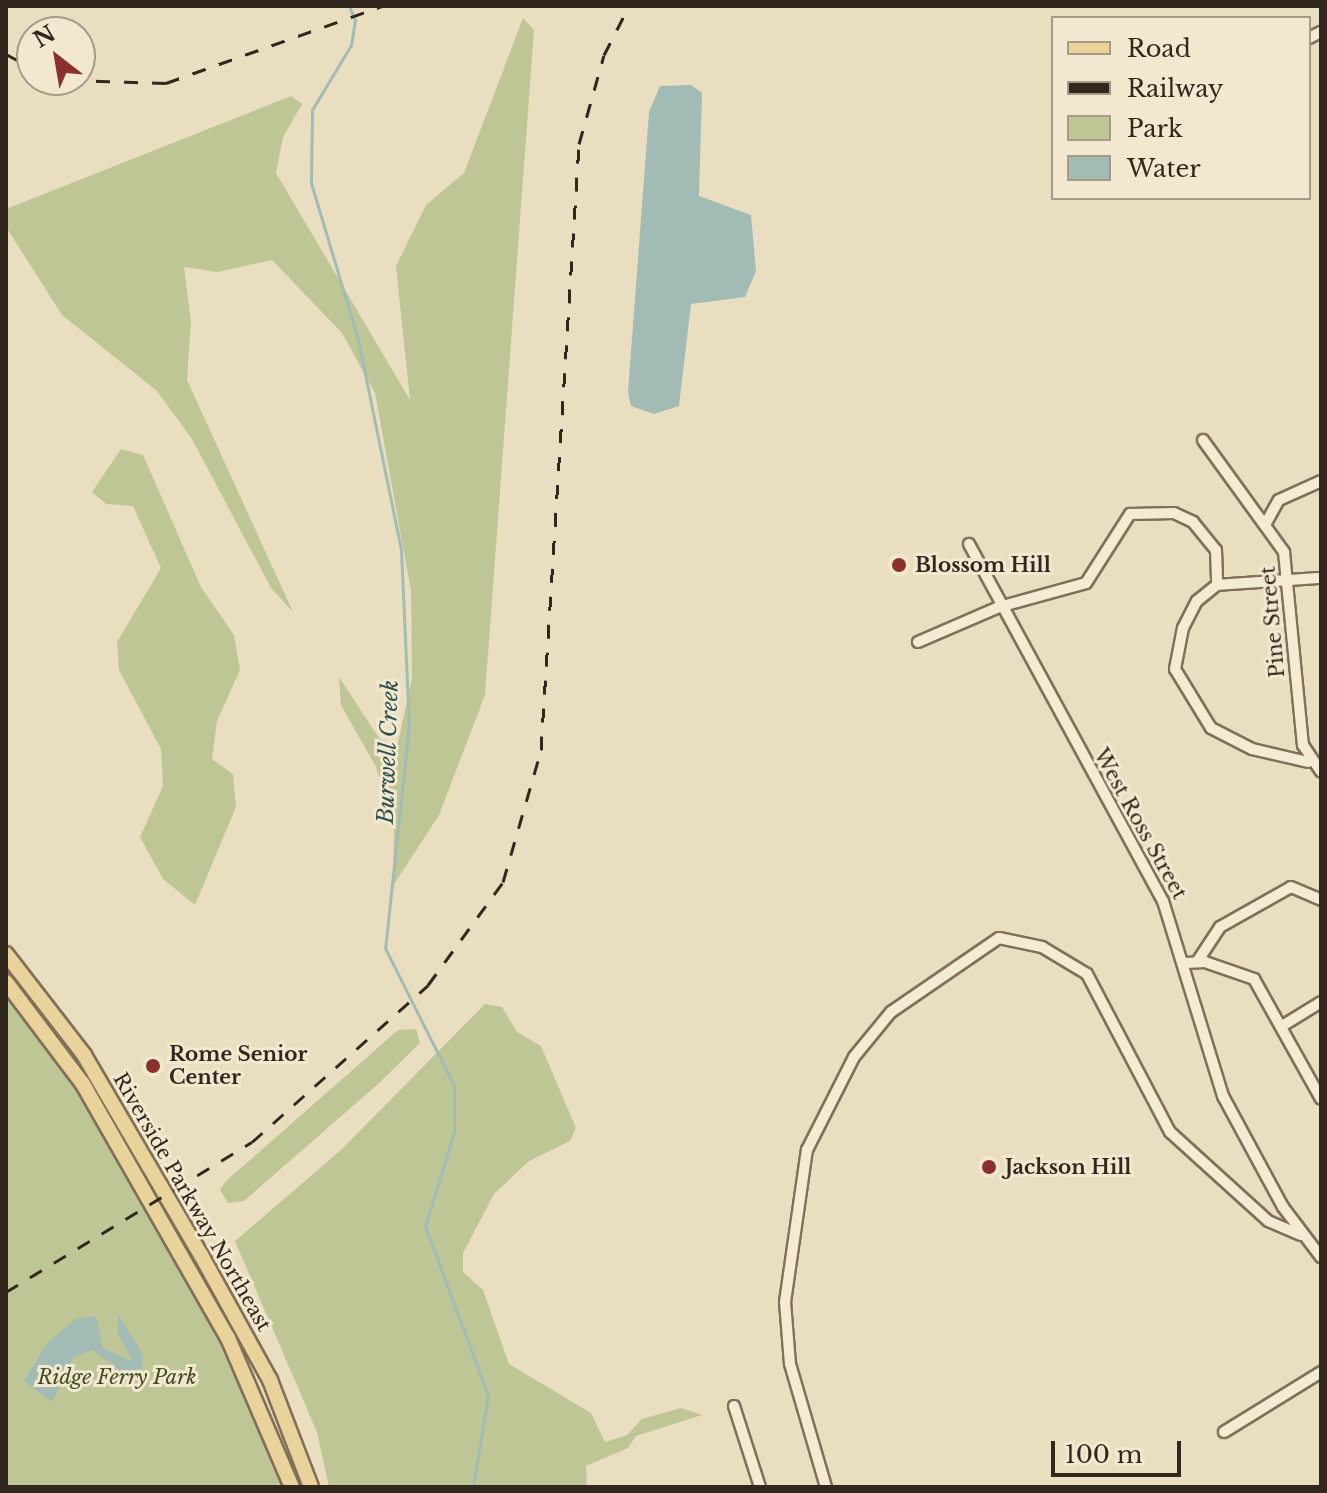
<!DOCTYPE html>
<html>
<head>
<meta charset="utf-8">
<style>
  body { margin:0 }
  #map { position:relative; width:1327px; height:1493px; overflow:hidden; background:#e9dec0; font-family:"Libre Baskerville",serif }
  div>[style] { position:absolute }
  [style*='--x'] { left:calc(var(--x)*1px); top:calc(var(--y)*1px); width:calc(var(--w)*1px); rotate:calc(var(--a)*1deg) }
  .green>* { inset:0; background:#bfc695 }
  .water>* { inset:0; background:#a2bcb5 }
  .stream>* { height:3px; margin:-1.5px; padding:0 1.5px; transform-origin:1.5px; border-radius:1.5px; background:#a2bcb5 }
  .roads { filter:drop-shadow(2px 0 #806f59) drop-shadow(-2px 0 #806f59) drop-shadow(0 2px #806f59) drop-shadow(0 -2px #806f59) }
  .minor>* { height:10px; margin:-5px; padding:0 5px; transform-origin:5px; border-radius:5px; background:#f5ebd2 }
  .major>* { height:14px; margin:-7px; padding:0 7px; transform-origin:7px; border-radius:7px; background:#ead39a }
  .rail>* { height:3px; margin-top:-1.5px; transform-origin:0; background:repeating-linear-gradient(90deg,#31271d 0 14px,transparent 0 28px) }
  .dots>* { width:22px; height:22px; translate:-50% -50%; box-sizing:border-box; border:4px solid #f1e8cf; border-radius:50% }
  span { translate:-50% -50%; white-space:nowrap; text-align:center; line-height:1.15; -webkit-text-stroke:6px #f1e8cf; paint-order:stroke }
  .poi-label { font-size:20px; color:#31271d; font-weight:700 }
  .left { translate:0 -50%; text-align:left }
  .street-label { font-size:20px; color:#31271d }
  .park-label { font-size:20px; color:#414c25; font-style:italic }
  .water-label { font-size:22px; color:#2d504f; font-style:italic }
  .frame { position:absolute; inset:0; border:8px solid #31271d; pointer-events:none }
  .legend { position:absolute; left:1051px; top:16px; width:260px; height:184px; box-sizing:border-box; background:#f1e8cf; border:2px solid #a49b88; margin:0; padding:10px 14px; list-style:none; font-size:24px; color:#31271d }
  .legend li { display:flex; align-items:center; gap:16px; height:40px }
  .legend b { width:40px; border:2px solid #a49b88 }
  .north { position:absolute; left:16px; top:16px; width:80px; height:80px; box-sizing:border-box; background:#f1e8cf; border:2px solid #a49b88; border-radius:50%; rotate:329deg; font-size:22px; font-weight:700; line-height:32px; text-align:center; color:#31271d }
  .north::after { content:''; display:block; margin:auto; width:28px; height:36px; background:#8a312f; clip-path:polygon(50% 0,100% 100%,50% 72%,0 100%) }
  .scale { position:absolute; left:1051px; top:1441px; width:130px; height:36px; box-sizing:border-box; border:4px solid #31271d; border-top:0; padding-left:10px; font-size:24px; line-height:28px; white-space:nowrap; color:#31271d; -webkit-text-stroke:6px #f1e8cf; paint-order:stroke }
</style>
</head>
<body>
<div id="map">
  <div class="green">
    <i style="clip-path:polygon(523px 18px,534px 30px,485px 695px,439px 815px,393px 886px,394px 824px,376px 767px,341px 705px,339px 677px,379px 738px,397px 747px,412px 678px,411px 591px,375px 393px,342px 333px,272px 260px,217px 272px,184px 267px,191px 322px,187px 380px,293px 612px,271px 588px,192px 439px,157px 391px,62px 315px,6px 227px,6px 209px,291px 96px,302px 104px,283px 137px,276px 173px,410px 400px,396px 266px,426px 205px,464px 173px)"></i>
    <i style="clip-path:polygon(121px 449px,143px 455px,201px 587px,234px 635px,240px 670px,217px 721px,212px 759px,233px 774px,236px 807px,195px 905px,163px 879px,140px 837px,163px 786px,161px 749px,119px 670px,117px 642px,161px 568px,133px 506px,106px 504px,92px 492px)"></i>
    <i style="clip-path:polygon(6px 996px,67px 1071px,225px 1343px,283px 1487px,6px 1487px)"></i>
    <i style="clip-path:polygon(485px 1004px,502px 1007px,517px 1032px,541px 1046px,576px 1128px,570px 1141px,529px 1161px,494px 1194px,463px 1253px,463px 1272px,483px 1290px,509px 1364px,591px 1413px,605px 1442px,627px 1435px,642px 1419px,681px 1408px,702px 1415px,636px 1436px,628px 1448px,586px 1466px,587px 1487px,329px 1487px,317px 1432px,235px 1241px,341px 1150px)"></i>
    <i style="clip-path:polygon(416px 1029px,420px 1043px,378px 1084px,244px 1201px,228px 1203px,220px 1190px,226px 1181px,398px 1030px)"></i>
  </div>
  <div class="water">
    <i style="clip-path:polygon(691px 85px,702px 93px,699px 196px,751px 215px,756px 271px,745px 297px,691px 304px,679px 406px,654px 414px,631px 406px,628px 392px,649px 112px,660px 86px)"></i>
    <i style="clip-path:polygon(118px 1314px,143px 1355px,142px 1369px,125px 1374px,92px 1350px,73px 1358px,52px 1402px,24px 1381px,48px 1342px,76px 1319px,96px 1316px,103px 1348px,133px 1362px,118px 1334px)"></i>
  </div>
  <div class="stream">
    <i style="--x:349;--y:6;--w:15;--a:67"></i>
    <i style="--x:355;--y:20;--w:25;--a:99"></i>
    <i style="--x:351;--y:45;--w:76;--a:121"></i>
    <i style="--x:312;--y:110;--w:73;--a:90.8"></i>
    <i style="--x:311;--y:183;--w:164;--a:73.3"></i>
    <i style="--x:358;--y:340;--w:214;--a:78.4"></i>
    <i style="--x:401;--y:550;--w:175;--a:87.4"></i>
    <i style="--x:409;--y:725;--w:224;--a:96.1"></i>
    <i style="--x:385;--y:948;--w:154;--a:63.4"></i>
    <i style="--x:454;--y:1086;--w:46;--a:90"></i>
    <i style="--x:454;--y:1132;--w:98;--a:107.1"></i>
    <i style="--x:425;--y:1226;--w:180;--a:69.6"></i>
    <i style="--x:488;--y:1395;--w:93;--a:99.3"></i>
  </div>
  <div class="roads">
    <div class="minor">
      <i style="--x:1309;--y:38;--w:13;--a:-27"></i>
      <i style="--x:1203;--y:440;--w:138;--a:54.1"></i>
      <i style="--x:1284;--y:552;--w:194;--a:84.4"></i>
      <i style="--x:1303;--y:745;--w:32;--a:56"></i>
      <i style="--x:1266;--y:523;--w:26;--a:-61"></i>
      <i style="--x:1279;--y:500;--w:46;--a:-24.3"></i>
      <i style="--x:969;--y:544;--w:406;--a:61.5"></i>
      <i style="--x:1163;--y:901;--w:204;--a:72.9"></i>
      <i style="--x:1223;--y:1096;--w:126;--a:61.6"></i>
      <i style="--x:1283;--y:1207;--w:63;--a:52.8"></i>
      <i style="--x:918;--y:642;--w:88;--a:-23.4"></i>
      <i style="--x:999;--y:607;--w:90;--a:-15.4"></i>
      <i style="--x:1086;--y:583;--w:82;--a:-57.5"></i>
      <i style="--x:1130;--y:514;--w:44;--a:-1.3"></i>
      <i style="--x:1174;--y:513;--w:21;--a:25"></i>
      <i style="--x:1193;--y:522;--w:36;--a:51"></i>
      <i style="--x:1216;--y:550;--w:35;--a:88"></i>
      <i style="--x:1308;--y:762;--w:57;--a:-166.9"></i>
      <i style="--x:1252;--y:749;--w:46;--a:-152.9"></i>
      <i style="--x:1211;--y:728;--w:69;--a:-121.4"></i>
      <i style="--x:1175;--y:669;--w:42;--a:-79"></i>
      <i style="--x:1183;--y:628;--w:30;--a:-63"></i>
      <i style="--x:1197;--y:601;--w:26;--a:-39"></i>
      <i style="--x:1217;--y:585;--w:104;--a:-3.9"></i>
      <i style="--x:1197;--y:962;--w:42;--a:-56.7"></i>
      <i style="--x:1220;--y:927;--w:81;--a:-29.4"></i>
      <i style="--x:1291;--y:887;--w:33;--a:23"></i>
      <i style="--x:1185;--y:963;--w:20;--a:-3"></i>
      <i style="--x:1205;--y:962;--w:52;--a:19.1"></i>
      <i style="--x:1254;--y:979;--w:137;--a:60.8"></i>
      <i style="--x:1282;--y:1026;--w:46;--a:-31.6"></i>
      <i style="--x:734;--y:1406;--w:85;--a:72.2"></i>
      <i style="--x:1224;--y:1432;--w:114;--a:-31.7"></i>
      <i style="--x:826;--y:1487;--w:128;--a:-106.3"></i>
      <i style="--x:790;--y:1364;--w:62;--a:-94.6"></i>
      <i style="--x:785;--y:1302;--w:154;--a:-81.8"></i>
      <i style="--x:807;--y:1150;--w:104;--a:-63.2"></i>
      <i style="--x:854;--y:1057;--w:58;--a:-50.6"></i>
      <i style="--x:891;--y:1012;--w:131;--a:-34.4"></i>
      <i style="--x:999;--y:938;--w:44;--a:11.8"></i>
      <i style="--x:1042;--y:947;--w:52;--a:31"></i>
      <i style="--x:1087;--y:974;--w:178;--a:62.3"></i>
      <i style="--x:1170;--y:1132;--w:132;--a:42.2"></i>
      <i style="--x:1268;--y:1221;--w:36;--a:23"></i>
    </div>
    <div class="major">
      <i style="--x:6;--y:954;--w:128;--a:52.3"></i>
      <i style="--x:84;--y:1055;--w:232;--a:59.7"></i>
      <i style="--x:201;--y:1255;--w:143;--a:61.1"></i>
      <i style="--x:270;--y:1380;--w:115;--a:69"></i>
      <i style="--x:6;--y:982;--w:128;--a:53"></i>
      <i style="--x:83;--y:1084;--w:292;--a:60.3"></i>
      <i style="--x:228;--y:1338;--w:162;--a:66.8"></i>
    </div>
  </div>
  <div class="rail">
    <i style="--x:6;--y:54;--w:30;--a:28"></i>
    <i style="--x:68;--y:80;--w:98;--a:1.8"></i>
    <i style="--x:166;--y:83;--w:229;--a:-19.6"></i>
    <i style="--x:6;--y:1292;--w:288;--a:-31.4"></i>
    <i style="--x:252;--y:1142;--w:236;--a:-41.7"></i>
    <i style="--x:428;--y:985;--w:127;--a:-53.9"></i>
    <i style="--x:503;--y:882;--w:137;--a:-73.9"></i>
    <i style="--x:541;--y:750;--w:607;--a:-86.41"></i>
    <i style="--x:579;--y:144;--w:92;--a:-74.3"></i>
    <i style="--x:604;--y:55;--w:55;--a:-63"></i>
  </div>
  <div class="dots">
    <i style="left:899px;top:565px;background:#8a312f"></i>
    <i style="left:153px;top:1066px;background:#8a312f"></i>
    <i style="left:989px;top:1167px;background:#8a312f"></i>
  </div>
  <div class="poi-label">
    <span class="left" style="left:915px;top:565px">Blossom Hill</span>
    <span class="left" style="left:169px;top:1066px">Rome Senior<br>Center</span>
    <span class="left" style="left:1005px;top:1167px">Jackson Hill</span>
  </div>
  <div class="street-label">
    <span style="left:1273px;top:622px;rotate:-95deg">Pine Street</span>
    <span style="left:1140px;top:824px;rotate:61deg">West Ross Street</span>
    <span style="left:192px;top:1202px;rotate:60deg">Riverside Parkway Northeast</span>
  </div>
  <div class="park-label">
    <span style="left:117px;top:1377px">Ridge Ferry Park</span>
  </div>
  <div class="water-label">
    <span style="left:388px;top:752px;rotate:-88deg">Burwell Creek</span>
  </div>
  <div class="frame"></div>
  <ul class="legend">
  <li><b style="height:10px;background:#ead39a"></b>Road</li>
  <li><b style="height:10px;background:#31271d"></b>Railway</li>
  <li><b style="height:22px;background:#bfc695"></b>Park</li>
  <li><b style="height:22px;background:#a2bcb5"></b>Water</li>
  </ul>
  <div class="north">N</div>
  <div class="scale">100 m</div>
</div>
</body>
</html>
